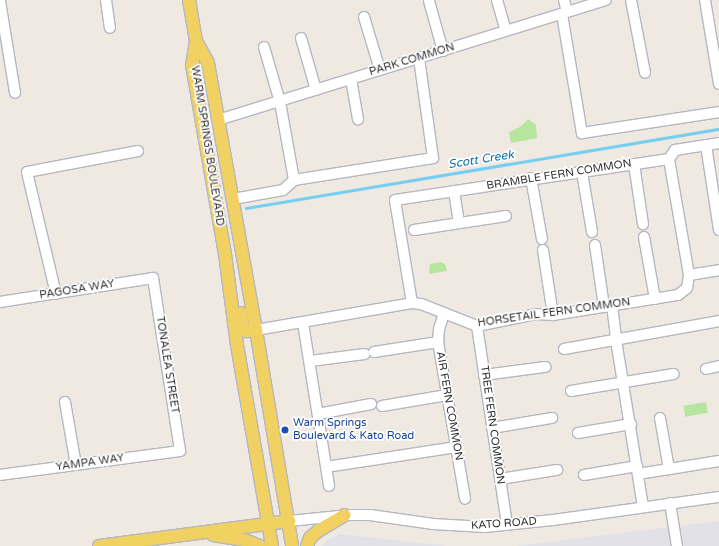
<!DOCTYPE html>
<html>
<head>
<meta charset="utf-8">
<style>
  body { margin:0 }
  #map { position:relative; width:719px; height:546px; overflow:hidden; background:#efe9e1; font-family:"Varela Round",sans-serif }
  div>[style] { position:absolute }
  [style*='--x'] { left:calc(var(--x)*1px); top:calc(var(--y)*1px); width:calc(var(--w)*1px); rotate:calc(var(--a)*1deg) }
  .industrial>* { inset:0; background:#e3e1e8 }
  .green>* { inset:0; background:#b6e59e; transform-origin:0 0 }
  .stream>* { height:2.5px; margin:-1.25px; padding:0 1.25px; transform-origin:1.25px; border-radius:1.25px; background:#75cff0 }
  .roads { filter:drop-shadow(1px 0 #b4b7c1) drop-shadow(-1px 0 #b4b7c1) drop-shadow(0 1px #b4b7c1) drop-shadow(0 -1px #b4b7c1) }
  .minor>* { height:10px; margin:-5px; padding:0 5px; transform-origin:5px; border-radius:5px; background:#fff }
  .major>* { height:12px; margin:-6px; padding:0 6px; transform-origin:6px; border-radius:6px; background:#f2d163 }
  .dots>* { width:11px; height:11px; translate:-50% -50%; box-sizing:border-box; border:2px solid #fff; border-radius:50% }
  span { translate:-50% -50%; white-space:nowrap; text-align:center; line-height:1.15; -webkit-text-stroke:3.5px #fff; paint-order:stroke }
  .street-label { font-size:11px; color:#2e2e2e }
  .transit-label { font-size:11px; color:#164399 }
  .left { translate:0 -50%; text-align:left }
  .water-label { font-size:12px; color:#0d6fa3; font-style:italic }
</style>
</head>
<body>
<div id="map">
  <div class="industrial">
    <i style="clip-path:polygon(719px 521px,719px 546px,516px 546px)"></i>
    <i style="clip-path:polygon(340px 534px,358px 536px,449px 546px,322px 546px,328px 540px)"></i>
  </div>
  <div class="green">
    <i style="clip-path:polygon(528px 119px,536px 125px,537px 138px,511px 143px,509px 132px,520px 127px)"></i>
    <i style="clip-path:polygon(441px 262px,445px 264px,447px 271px,429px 274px,430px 264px)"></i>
    <i style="left:706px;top:402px;width:11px;height:23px;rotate:80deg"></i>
  </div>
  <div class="stream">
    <i style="--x:246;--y:208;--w:480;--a:-9.5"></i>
  </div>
  <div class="roads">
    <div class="minor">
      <i style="--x:106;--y:0;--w:28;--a:82"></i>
      <i style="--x:497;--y:0;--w:32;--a:74"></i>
      <i style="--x:564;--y:0;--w:12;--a:76"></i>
      <i style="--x:631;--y:0;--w:74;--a:79.1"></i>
      <i style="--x:705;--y:0;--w:85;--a:80.5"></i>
      <i style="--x:0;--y:1;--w:93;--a:80.7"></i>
      <i style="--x:429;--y:1;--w:52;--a:74.4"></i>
      <i style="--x:562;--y:14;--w:121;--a:80.5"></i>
      <i style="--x:582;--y:133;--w:139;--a:-8.7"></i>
      <i style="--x:364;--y:17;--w:55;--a:73.2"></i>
      <i style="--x:301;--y:38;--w:54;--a:73.9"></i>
      <i style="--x:264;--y:47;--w:57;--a:73.8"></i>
      <i style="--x:280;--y:102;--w:79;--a:79.8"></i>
      <i style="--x:351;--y:79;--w:41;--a:80.1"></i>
      <i style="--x:218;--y:120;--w:406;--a:-17.2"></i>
      <i style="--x:706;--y:145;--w:86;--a:81.3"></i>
      <i style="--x:634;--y:164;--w:61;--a:81.5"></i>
      <i style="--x:582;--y:172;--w:61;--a:80.5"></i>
      <i style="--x:531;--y:178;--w:62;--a:79.8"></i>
      <i style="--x:454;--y:191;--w:32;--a:81"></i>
      <i style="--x:233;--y:199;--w:51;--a:-10.2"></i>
      <i style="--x:283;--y:190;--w:15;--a:-42"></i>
      <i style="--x:294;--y:180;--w:141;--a:-9"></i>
      <i style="--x:433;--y:158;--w:101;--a:-98"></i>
      <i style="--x:414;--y:230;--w:93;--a:-8.7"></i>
      <i style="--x:644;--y:237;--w:63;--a:79.9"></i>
      <i style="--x:595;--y:245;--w:63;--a:81.7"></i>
      <i style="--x:543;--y:250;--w:66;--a:81.3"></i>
      <i style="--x:689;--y:275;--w:30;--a:-9"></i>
      <i style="--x:56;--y:294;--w:125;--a:-103.4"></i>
      <i style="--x:27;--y:172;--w:113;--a:-10.7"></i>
      <i style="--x:0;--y:302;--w:155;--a:-8.9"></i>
      <i style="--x:153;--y:278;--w:175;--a:81.1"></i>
      <i style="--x:180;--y:451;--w:182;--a:172.4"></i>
      <i style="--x:412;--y:303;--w:104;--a:-99.4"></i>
      <i style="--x:395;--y:200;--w:277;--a:-8.5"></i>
      <i style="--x:669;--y:159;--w:11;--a:-56"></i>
      <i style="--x:675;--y:150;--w:45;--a:-9"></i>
      <i style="--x:612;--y:305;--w:35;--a:83"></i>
      <i style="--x:616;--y:340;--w:169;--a:80.8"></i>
      <i style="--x:444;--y:313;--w:17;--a:107"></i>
      <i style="--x:439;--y:329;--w:13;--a:94"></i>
      <i style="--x:438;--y:342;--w:159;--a:80.2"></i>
      <i style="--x:303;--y:323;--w:165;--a:80.9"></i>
      <i style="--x:477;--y:326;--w:201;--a:81.4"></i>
      <i style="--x:256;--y:330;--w:158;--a:-9.8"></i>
      <i style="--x:412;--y:303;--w:9;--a:6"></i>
      <i style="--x:421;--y:304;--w:60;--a:21.4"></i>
      <i style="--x:477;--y:326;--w:60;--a:-11.5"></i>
      <i style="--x:536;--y:314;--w:17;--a:3"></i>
      <i style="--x:553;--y:315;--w:127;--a:-9.1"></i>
      <i style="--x:678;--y:295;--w:11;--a:-38"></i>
      <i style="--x:687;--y:288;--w:13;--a:-81"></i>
      <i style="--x:689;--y:275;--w:118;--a:-99.8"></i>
      <i style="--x:564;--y:349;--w:158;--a:-10.2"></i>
      <i style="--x:374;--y:352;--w:65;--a:-8.9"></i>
      <i style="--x:310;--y:361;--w:55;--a:-7.3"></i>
      <i style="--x:706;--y:369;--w:13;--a:-13"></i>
      <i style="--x:484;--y:375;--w:62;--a:-7.5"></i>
      <i style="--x:571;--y:391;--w:104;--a:-9.4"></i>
      <i style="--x:65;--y:402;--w:64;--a:80.1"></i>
      <i style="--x:382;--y:406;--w:66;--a:-9.6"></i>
      <i style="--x:318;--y:414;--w:54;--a:-10.7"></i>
      <i style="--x:660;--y:418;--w:52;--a:80"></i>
      <i style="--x:492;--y:428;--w:61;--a:-9.5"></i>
      <i style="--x:578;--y:433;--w:54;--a:-9.6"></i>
      <i style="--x:326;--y:467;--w:132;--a:-8.7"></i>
      <i style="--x:638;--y:474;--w:82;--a:-9.1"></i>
      <i style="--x:584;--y:475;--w:54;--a:-9.6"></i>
      <i style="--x:500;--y:479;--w:58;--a:-9"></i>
      <i style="--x:670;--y:503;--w:44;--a:80.8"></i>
      <i style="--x:289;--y:521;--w:61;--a:-5.6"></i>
      <i style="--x:350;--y:515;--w:20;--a:0"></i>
      <i style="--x:370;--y:515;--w:64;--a:8.1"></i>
      <i style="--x:433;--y:524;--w:52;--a:3.3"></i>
      <i style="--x:485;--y:527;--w:68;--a:-5.9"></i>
      <i style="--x:553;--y:520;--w:168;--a:-7.9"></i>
    </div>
    <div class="major">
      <i style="--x:189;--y:0;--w:42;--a:80.3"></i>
      <i style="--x:196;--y:41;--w:25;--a:61"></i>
      <i style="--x:208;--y:63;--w:271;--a:79.8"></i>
      <i style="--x:256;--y:330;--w:219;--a:80.5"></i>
      <i style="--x:196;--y:41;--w:24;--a:99"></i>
      <i style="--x:192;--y:65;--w:192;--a:80.1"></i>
      <i style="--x:225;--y:254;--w:92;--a:82.5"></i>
      <i style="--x:237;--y:345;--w:204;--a:80.1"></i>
      <i style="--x:241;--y:313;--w:16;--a:83"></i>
      <i style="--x:243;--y:329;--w:4;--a:34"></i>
      <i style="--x:246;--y:331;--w:10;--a:-6"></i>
      <i style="--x:213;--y:535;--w:32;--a:9"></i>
      <i style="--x:245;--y:540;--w:16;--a:22"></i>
      <i style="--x:99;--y:546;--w:192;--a:-7.5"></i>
      <i style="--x:307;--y:546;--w:9;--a:-69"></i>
      <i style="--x:310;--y:538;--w:11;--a:-41"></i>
      <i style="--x:318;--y:531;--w:31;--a:-31"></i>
    </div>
  </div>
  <div class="dots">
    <i style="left:285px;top:430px;background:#1a4fb4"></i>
  </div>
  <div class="street-label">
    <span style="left:412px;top:60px;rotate:-17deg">PARK COMMON</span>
    <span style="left:207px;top:146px;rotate:81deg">WARM SPRINGS BOULEVARD</span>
    <span style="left:559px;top:175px;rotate:-9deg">BRAMBLE FERN COMMON</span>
    <span style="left:77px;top:290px;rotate:-9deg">PAGOSA WAY</span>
    <span style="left:554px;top:313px;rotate:-8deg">HORSETAIL FERN COMMON</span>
    <span style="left:167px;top:365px;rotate:81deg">TONALEA STREET</span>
    <span style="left:449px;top:406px;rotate:80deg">AIR FERN COMMON</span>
    <span style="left:492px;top:425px;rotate:82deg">TREE FERN COMMON</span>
    <span style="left:90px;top:463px;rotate:-8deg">YAMPA WAY</span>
    <span style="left:504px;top:524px;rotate:-4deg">KATO ROAD</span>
  </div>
  <div class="transit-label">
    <span class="left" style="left:293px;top:430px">Warm Springs<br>Boulevard &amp; Kato Road</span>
  </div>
  <div class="water-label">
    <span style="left:481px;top:160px;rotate:-9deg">Scott Creek</span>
  </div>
</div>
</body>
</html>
